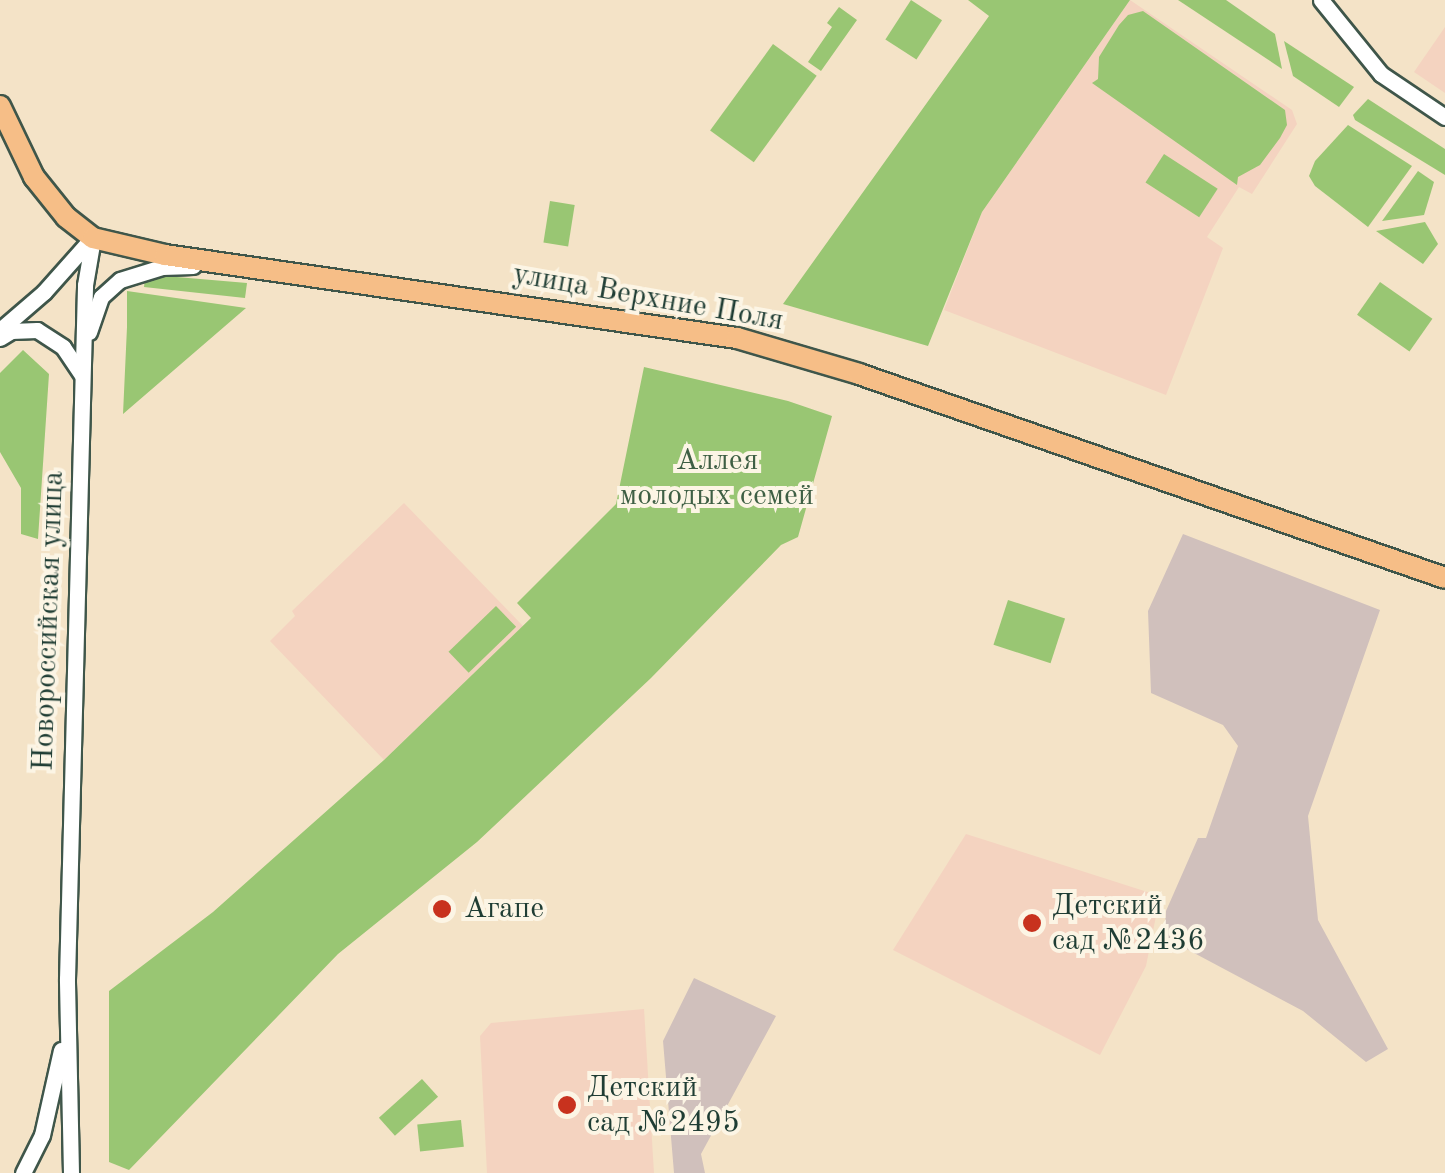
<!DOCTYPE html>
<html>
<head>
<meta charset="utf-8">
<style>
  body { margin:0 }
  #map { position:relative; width:1445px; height:1173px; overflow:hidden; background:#f4e3c7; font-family:"Old Standard TT",serif }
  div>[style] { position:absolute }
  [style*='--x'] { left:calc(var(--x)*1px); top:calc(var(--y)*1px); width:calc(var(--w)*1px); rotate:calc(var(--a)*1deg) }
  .built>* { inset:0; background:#f4d3c0 }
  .industrial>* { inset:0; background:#d0c0bc }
  .green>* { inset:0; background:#99c673; transform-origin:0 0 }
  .roads { filter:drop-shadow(2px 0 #3f564a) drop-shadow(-2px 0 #3f564a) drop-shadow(0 2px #3f564a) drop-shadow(0 -2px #3f564a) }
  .minor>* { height:15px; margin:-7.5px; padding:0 7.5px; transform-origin:7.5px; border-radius:7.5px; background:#fff }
  .major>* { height:20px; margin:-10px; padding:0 10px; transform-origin:10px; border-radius:10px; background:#f6be87 }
  .dots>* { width:28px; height:28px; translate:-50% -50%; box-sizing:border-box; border:5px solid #fcf5e5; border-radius:50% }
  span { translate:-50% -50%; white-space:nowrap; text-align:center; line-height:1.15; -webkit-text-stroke:8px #fcf5e5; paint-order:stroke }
  .street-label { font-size:30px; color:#1f3d34 }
  .park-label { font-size:30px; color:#3e5f44 }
  .poi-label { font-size:30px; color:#1f3d34 }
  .left { translate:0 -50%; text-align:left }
</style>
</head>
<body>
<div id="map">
  <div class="built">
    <i style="clip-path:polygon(1130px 0,1292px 110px,1297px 124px,1252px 194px,1239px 187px,1207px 237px,1223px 248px,1166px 395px,944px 310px,982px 212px)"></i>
    <i style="clip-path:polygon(1445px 27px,1445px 93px,1414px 72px)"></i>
    <i style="clip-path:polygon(404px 503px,523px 626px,384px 760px,270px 641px,295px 616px,292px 611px)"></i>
    <i style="clip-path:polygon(966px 834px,1160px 896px,1146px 966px,1100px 1055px,893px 950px)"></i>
    <i style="clip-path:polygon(644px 1009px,654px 1173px,487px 1173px,480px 1036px,491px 1023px)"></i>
  </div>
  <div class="industrial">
    <i style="clip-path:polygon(1183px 534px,1380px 610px,1308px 816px,1318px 920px,1388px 1049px,1366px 1062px,1303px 1011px,1164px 937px,1166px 911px,1198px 838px,1206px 838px,1238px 746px,1223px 725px,1151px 693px,1148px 611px)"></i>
    <i style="clip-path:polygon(694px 978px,776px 1016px,701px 1154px,705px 1173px,674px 1173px,663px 1041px)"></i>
  </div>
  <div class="green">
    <i style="left:911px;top:0;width:37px;height:47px;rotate:33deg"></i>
    <i style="clip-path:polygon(968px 0,1130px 0,982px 212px,928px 346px,783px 304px,989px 16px)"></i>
    <i style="clip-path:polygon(1178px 0,1226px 0,1275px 34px,1282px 69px)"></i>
    <i style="clip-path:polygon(839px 7px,857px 20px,821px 71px,808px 62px,832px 27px,827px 23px)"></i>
    <i style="clip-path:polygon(1143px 11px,1285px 110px,1287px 125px,1280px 138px,1260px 165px,1238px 177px,1237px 185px,1092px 83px,1098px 79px,1099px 57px,1119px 25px,1128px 15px)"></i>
    <i style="clip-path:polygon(1284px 41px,1354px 87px,1339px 107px,1293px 76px)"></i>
    <i style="left:773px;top:44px;width:54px;height:107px;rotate:36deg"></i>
    <i style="clip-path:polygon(1368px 99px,1445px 149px,1445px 175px,1355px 120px,1353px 115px)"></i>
    <i style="clip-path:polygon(1348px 125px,1412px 166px,1368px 227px,1315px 186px,1309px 176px,1315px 161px)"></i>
    <i style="left:1164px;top:154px;width:64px;height:34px;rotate:33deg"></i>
    <i style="clip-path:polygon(1418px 171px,1434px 182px,1424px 215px,1382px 221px)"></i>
    <i style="left:550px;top:201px;width:25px;height:42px;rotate:9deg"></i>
    <i style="clip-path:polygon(1425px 222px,1438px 244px,1423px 264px,1376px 231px)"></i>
    <i style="clip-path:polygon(165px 276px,247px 283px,245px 298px,144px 287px,145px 278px)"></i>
    <i style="left:1380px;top:282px;width:64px;height:40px;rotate:35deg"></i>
    <i style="clip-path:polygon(127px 291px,246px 308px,123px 414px,127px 327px)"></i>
    <i style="clip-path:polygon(23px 350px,49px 374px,38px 539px,21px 534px,21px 488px,0 452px,0 373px)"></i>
    <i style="clip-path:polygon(644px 367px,788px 401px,832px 416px,798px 537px,781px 545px,651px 678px,477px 842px,338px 954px,129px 1170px,109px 1162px,109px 991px,213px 912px,384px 760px,531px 618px,517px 603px,616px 504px)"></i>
    <i style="left:1008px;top:600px;width:60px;height:47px;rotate:18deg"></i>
    <i style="left:496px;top:606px;width:29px;height:66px;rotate:46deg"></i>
    <i style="left:422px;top:1079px;width:24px;height:58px;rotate:48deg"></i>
    <i style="left:461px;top:1120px;width:27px;height:44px;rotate:84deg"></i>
  </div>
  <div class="roads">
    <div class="minor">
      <i style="--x:1321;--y:0;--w:95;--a:51"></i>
      <i style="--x:1381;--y:74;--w:77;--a:33.9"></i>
      <i style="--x:0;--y:330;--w:58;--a:-40.8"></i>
      <i style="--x:44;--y:292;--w:72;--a:-48.4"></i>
      <i style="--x:89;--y:332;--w:37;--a:-71"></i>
      <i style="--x:101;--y:297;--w:25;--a:-42"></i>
      <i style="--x:120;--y:280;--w:44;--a:-17.2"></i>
      <i style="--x:162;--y:267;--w:31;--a:-2"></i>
      <i style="--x:0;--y:338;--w:13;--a:-32"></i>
      <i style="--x:11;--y:331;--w:26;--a:-2"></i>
      <i style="--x:37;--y:330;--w:31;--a:33"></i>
      <i style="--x:63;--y:347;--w:34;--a:56"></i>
      <i style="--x:23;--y:1173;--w:42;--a:-63.4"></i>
      <i style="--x:42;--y:1135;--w:87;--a:-77.4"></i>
      <i style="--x:71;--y:1173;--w:194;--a:-91.2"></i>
      <i style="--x:67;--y:979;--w:694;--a:-88.51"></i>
      <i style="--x:85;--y:285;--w:48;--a:-80.3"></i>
    </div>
    <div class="major">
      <i style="--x:0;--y:106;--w:79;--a:64.4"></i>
      <i style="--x:34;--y:177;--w:51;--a:51.3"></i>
      <i style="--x:66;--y:217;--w:34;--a:38"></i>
      <i style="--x:93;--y:238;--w:74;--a:13.3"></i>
      <i style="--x:165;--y:255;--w:578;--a:8.26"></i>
      <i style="--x:737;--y:338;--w:127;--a:16.4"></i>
      <i style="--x:859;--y:374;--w:620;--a:19.19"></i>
    </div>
  </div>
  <div class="dots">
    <i style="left:442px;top:909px;background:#c8321e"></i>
    <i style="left:1032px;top:923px;background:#c8321e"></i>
    <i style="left:567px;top:1105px;background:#c8321e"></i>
  </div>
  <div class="street-label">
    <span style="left:648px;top:298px;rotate:10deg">улица Верхние Поля</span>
    <span style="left:49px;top:621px;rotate:-88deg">Новороссийская улица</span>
  </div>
  <div class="park-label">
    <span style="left:717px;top:478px">Аллея<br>молодых семей</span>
  </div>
  <div class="poi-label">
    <span class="left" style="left:1052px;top:923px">Детский<br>сад №2436</span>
    <span class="left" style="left:464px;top:909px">Агапе</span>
    <span class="left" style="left:587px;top:1105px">Детский<br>сад №2495</span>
  </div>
</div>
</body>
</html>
